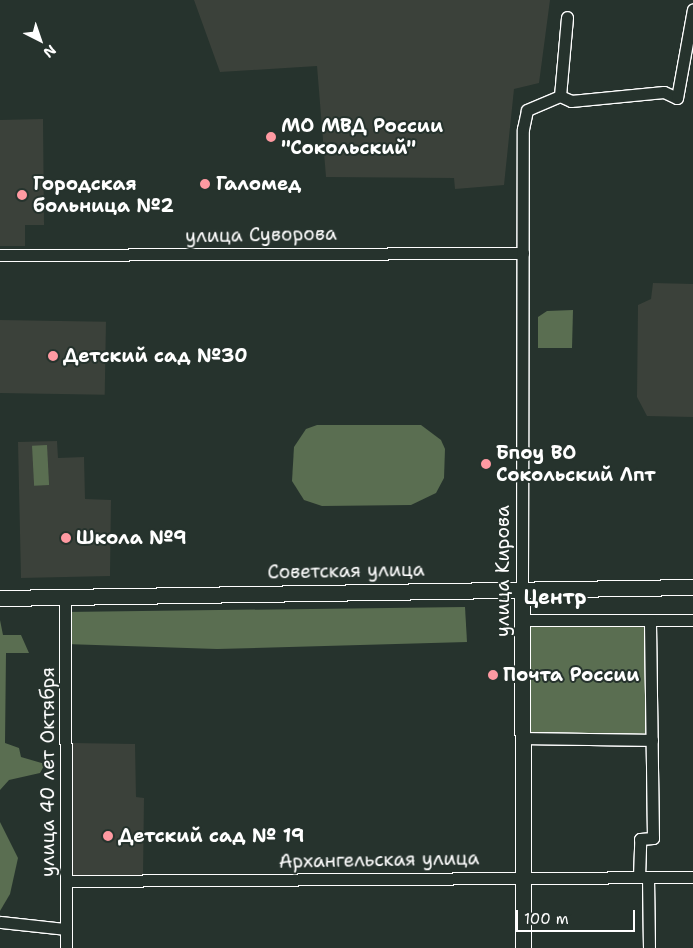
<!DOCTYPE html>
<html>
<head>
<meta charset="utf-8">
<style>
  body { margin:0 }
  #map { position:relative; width:693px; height:948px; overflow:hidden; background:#26332d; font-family:"Shantell Sans",sans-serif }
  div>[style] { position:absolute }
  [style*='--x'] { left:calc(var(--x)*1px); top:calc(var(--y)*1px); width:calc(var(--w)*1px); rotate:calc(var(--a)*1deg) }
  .built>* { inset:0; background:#3b413a; transform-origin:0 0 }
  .green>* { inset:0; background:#5a6e51; transform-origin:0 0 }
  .roads { filter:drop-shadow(1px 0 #fff) drop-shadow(-1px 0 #fff) drop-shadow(0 1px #fff) drop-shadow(0 -1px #fff) }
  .minor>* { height:11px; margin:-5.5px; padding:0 5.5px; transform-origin:5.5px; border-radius:5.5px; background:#26332d }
  .major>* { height:15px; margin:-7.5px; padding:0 7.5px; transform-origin:7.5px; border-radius:7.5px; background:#26332d }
  .dots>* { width:14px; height:14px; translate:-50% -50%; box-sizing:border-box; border:2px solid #26332d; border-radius:50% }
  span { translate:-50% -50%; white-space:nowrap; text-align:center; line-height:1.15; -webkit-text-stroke:4px #26332d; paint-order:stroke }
  .poi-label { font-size:19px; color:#fff; font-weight:700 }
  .left { translate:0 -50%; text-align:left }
  .street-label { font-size:19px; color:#fff }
  .neighbourhood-label { font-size:20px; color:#fff; font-weight:700 }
  .north { position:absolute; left:15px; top:15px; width:50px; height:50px; -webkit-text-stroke:4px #26332d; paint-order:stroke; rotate:139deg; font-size:14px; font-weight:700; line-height:20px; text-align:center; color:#fff }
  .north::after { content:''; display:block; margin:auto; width:18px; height:22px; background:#fff; clip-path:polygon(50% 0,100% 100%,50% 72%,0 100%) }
  .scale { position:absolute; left:516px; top:910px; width:119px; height:22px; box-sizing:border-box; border:2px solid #fff; border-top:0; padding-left:6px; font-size:15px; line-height:18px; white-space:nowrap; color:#fff; -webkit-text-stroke:4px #26332d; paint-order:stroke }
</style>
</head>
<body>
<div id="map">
  <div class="built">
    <i style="clip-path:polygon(194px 0,550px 0,539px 83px,514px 89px,504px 185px,455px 189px,454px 178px,326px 177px,317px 66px,220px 72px)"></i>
    <i style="clip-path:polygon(43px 119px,44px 225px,25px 225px,25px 246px,0 246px,0 120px)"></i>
    <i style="clip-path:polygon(653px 283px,693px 284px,693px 417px,647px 416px,637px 397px,638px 305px,651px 299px)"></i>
    <i style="left:0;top:320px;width:106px;height:73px;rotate:1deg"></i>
    <i style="clip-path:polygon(57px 441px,58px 458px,84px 457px,85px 499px,111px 500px,110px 576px,21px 578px,18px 442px)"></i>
    <i style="clip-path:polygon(72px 743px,135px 744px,136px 797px,144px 798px,143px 875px,73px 876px)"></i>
  </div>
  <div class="green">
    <i style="clip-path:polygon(573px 310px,572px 348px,538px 348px,538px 317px,547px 311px)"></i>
    <i style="clip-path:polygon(317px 425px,421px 425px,441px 440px,445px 449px,444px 478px,436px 493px,411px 505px,322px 506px,304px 500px,292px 481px,294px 447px,306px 429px)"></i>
    <i style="left:47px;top:445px;width:40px;height:15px;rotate:87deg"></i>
    <i style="clip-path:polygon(465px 607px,467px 642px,217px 649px,65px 644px,65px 612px)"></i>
    <i style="clip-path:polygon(0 620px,3px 635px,21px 635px,29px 653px,6px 653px,5px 743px,19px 748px,21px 757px,45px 764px,40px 773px,9px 780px,0 790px)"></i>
    <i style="left:527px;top:625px;width:120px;height:109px"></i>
    <i style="clip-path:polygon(0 822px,18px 858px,10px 894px,0 911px)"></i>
  </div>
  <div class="roads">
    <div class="minor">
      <i style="--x:560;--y:96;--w:12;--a:24"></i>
      <i style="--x:571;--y:101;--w:93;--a:-5.5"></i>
      <i style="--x:664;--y:92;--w:14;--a:25"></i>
      <i style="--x:677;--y:98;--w:90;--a:-79.8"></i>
      <i style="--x:560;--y:96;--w:79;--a:-84.9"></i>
      <i style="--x:0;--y:255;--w:523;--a:-0.22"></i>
      <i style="--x:522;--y:588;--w:459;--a:-89.9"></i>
      <i style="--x:523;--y:129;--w:19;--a:-78"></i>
      <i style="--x:527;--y:110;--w:36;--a:-23"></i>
      <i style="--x:65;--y:596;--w:352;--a:89.8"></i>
      <i style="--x:522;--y:620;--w:171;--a:0"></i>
      <i style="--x:525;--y:738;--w:127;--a:0.9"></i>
      <i style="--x:639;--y:877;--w:38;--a:-88"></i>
      <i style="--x:640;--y:839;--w:13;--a:-4"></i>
      <i style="--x:653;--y:838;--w:218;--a:-90.8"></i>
      <i style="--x:648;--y:877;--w:71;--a:89.2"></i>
      <i style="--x:66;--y:881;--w:627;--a:-0.37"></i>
      <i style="--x:0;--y:922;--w:66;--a:6.1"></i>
    </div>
    <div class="major">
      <i style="--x:522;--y:588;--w:360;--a:89.8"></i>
      <i style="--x:0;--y:598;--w:693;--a:-0.91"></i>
    </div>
  </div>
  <div class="dots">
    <i style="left:271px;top:137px;background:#ff9aa2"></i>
    <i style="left:205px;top:184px;background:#ff9aa2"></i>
    <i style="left:22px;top:195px;background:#ff9aa2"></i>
    <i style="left:53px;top:356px;background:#ff9aa2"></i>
    <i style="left:486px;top:464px;background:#ff9aa2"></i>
    <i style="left:66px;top:538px;background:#ff9aa2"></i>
    <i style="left:493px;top:675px;background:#ff9aa2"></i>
    <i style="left:108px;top:836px;background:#ff9aa2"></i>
  </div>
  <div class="poi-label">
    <span class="left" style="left:281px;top:137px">МО МВД России<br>"Сокольский"</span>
    <span class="left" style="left:33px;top:195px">Городская<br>больница №2</span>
    <span class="left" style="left:216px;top:184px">Галомед</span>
    <span class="left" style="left:63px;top:356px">Детский сад №30</span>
    <span class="left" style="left:496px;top:464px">Бпоу ВО<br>Сокольский Лпт</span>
    <span class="left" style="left:76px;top:538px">Школа №9</span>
    <span class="left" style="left:503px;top:675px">Почта России</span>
    <span class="left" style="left:118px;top:836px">Детский сад № 19</span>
  </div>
  <div class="street-label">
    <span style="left:261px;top:235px;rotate:-1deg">улица Суворова</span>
    <span style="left:346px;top:571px;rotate:-1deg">Советская улица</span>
    <span style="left:503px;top:571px;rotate:-90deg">улица Кирова</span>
    <span style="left:48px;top:772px;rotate:-90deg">улица 40 лет Октября</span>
    <span style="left:379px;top:860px;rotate:-1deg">Архангельская улица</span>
  </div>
  <div class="neighbourhood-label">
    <span style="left:555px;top:597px">Центр</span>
  </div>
  <div class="north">N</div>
  <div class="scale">100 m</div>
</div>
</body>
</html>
